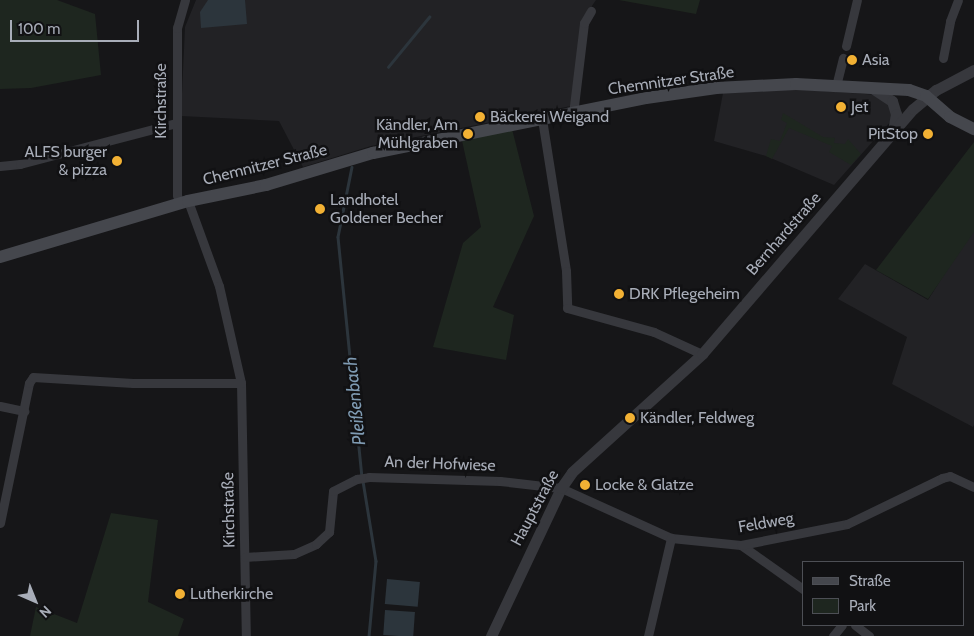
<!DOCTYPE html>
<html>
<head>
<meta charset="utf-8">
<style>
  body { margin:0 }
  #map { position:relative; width:974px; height:636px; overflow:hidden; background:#161618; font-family:Cabin,sans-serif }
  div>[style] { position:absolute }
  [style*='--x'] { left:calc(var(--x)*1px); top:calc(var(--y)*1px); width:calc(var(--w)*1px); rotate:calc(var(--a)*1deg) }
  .built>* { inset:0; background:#222225 }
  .green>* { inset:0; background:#1e261f }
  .water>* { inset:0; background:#2c353c; transform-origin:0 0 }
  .stream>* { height:2.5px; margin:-1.25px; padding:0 1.25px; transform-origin:1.25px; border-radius:1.25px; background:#2c353c }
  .minor>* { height:9px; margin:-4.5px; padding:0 4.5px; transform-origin:4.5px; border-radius:4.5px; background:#37383d }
  .tertiary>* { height:11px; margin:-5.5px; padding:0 5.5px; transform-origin:5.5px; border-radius:5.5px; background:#37383d }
  .secondary>* { height:12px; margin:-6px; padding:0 6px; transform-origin:6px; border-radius:6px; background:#45474d }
  .dots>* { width:14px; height:14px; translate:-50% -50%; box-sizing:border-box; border:2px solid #111113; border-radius:50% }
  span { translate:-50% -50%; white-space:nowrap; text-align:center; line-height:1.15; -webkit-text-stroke:5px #111113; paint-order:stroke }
  .poi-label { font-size:16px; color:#a8adb8 }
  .left { translate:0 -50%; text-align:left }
  .right { translate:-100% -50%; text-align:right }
  .street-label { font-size:16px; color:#a8adb8 }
  .water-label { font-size:18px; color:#7f9bb3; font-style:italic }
  .legend { position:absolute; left:802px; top:561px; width:162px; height:65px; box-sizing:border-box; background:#111113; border:1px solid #4d4f55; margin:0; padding:6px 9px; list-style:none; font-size:15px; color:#a8adb8 }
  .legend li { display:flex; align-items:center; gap:10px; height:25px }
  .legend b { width:25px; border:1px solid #4d4f55 }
  .north { position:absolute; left:10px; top:576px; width:50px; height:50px; -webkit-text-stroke:4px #111113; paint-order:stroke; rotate:136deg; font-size:14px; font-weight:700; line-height:20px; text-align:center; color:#a8adb8 }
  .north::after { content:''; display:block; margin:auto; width:18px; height:22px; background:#a8adb8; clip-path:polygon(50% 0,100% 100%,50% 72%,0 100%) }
  .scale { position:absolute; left:10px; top:20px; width:129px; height:22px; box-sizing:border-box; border:2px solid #a8adb8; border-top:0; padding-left:6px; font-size:15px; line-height:18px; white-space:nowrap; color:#a8adb8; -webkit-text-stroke:4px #111113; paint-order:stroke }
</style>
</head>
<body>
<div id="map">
  <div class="built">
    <i style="clip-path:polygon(196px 0,596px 0,581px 22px,571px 106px,371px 146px,303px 167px,279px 121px,181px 116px,185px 27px)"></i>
    <i style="clip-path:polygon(793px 89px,879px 95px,892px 109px,891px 121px,834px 185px,766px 156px,714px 141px,723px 93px)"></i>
    <i style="clip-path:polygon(974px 227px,974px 425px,973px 427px,892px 384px,907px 337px,838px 299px,865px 264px,928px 300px)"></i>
  </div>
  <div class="green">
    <i style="clip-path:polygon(0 0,57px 0,95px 14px,101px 75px,31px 88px,0 89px)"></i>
    <i style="clip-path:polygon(619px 0,700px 0,696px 14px)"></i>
    <i style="clip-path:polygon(783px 113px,823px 137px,835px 138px,834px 143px,845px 144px,848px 139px,861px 154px,851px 165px,829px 152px,832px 146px,789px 128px,772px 159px,766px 156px,771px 139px,780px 141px,787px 123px,781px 120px)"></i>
    <i style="clip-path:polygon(511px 125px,534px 216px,493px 307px,514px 315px,506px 360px,433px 347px,463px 243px,481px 227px,461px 136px)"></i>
    <i style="clip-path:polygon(974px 142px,974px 232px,928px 299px,876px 270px)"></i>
    <i style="clip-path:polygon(111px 513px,158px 520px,148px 602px,184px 619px,178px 636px,30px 636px,36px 607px,77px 623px)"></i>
  </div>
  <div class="water">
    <i style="clip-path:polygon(208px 0,245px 0,247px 24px,201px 28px,200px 12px)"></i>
    <i style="left:387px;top:579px;width:33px;height:25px;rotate:5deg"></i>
    <i style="left:385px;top:610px;width:30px;height:25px;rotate:4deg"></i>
  </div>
  <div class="stream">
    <i style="--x:388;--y:67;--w:65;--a:-50.6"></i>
    <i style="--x:352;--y:167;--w:71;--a:101.3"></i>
    <i style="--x:338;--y:237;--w:240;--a:84.3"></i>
    <i style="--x:363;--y:481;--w:81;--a:80.8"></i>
    <i style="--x:376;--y:561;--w:75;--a:95.3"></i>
  </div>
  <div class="minor">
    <i style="--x:846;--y:46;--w:47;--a:-76.6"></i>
    <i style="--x:943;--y:58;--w:38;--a:-79"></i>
    <i style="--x:950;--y:21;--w:22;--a:-69"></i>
    <i style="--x:836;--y:86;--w:29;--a:-76"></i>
    <i style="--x:573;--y:114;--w:92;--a:-83.1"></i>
    <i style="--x:584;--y:23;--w:14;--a:-60"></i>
    <i style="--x:542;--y:119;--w:154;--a:81"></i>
    <i style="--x:566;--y:271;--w:37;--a:88"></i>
    <i style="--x:567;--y:308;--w:90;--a:15.4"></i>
    <i style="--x:654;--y:332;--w:53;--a:24.6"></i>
    <i style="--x:0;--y:166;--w:20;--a:-6"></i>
    <i style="--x:20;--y:164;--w:161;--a:-14.7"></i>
    <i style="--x:188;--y:201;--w:90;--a:70"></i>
    <i style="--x:219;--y:286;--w:99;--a:77.2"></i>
    <i style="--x:241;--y:383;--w:253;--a:88.9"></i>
    <i style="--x:179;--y:203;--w:8;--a:-104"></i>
    <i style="--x:177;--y:195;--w:167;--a:-90"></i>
    <i style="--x:177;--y:28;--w:29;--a:-74"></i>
    <i style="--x:0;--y:406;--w:25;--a:12"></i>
    <i style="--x:0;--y:523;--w:143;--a:-78.3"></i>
    <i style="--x:29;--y:383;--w:7;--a:-56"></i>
    <i style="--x:33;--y:377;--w:100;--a:3.4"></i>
    <i style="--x:133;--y:383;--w:108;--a:0"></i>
    <i style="--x:741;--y:545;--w:76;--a:35.4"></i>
    <i style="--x:245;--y:557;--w:49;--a:-3.5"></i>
    <i style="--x:294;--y:554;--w:24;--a:-24"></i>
    <i style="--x:316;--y:544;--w:18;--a:-43"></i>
    <i style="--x:329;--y:532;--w:41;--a:-84.4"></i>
    <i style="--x:333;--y:491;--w:27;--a:-27"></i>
    <i style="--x:357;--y:479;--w:12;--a:-9"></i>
    <i style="--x:369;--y:477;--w:131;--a:1.7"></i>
    <i style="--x:500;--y:481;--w:61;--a:6.5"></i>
    <i style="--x:561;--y:488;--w:121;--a:24.4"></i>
    <i style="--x:671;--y:538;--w:70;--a:5.7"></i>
    <i style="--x:741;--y:545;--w:108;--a:-11.2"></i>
    <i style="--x:847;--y:524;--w:106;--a:-25.8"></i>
    <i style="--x:942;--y:478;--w:8;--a:-14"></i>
    <i style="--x:950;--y:476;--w:26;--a:25"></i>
    <i style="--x:855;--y:625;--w:18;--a:38"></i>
    <i style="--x:648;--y:636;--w:101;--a:-76.8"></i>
    <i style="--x:833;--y:636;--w:14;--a:-51"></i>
  </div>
  <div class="tertiary">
    <i style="--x:872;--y:88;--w:24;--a:33"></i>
    <i style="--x:892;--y:101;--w:14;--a:73"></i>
    <i style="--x:896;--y:114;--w:17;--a:100"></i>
    <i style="--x:491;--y:636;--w:164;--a:-64.7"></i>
    <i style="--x:561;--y:488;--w:19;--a:-55"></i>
    <i style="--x:572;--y:472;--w:176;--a:-42.2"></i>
    <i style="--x:702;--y:354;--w:323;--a:-49.3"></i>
    <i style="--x:913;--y:109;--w:30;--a:-40"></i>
    <i style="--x:936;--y:90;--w:43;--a:-27.8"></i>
  </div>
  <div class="secondary">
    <i style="--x:0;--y:257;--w:196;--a:-16.6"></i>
    <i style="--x:188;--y:201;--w:80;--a:-11.6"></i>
    <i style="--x:266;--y:185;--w:112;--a:-16.7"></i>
    <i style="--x:373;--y:153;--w:278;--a:-11.4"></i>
    <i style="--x:646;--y:98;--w:71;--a:-8.1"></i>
    <i style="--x:716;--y:88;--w:80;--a:-2.9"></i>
    <i style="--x:796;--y:84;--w:113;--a:3"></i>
    <i style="--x:909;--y:90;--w:18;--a:19"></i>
    <i style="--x:926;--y:96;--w:32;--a:41"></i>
    <i style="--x:950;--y:117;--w:27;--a:27"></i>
  </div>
  <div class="dots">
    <i style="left:852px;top:60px;background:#f2b134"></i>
    <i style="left:841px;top:107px;background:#f2b134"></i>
    <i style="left:480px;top:117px;background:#f2b134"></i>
    <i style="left:468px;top:134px;background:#f2b134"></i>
    <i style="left:928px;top:134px;background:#f2b134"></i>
    <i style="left:117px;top:161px;background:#f2b134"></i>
    <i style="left:320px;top:209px;background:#f2b134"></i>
    <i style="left:619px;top:294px;background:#f2b134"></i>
    <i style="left:630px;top:418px;background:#f2b134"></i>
    <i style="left:585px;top:485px;background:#f2b134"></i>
    <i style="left:180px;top:594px;background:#f2b134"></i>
  </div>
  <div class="poi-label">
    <span class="left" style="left:862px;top:60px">Asia</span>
    <span class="left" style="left:851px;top:107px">Jet</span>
    <span class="left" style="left:490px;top:117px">Bäckerei Weigand</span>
    <span class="right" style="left:458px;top:134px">Kändler, Am<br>Mühlgraben</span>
    <span class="right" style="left:918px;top:134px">PitStop</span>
    <span class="right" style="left:107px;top:161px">ALFS burger<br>&amp; pizza</span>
    <span class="left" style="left:330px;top:209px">Landhotel<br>Goldener Becher</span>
    <span class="left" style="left:629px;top:294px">DRK Pflegeheim</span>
    <span class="left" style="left:640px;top:418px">Kändler, Feldweg</span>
    <span class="left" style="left:595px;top:485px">Locke &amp; Glatze</span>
    <span class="left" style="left:190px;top:594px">Lutherkirche</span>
  </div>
  <div class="street-label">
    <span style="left:671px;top:81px;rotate:-8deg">Chemnitzer Straße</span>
    <span style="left:161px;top:101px;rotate:-90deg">Kirchstraße</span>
    <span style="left:265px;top:165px;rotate:-14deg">Chemnitzer Straße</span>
    <span style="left:784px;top:234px;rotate:-49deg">Bernhardstraße</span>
    <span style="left:440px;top:464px;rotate:2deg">An der Hofwiese</span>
    <span style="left:535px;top:508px;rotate:-62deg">Hauptstraße</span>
    <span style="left:229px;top:510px;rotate:-91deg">Kirchstraße</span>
    <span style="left:766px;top:523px;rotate:-10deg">Feldweg</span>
  </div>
  <div class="water-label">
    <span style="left:355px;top:401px;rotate:-96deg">Pleißenbach</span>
  </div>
  <ul class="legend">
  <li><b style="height:6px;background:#45474d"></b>Straße</li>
  <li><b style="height:14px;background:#1e261f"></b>Park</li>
  </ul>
  <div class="north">N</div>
  <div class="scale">100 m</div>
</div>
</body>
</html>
